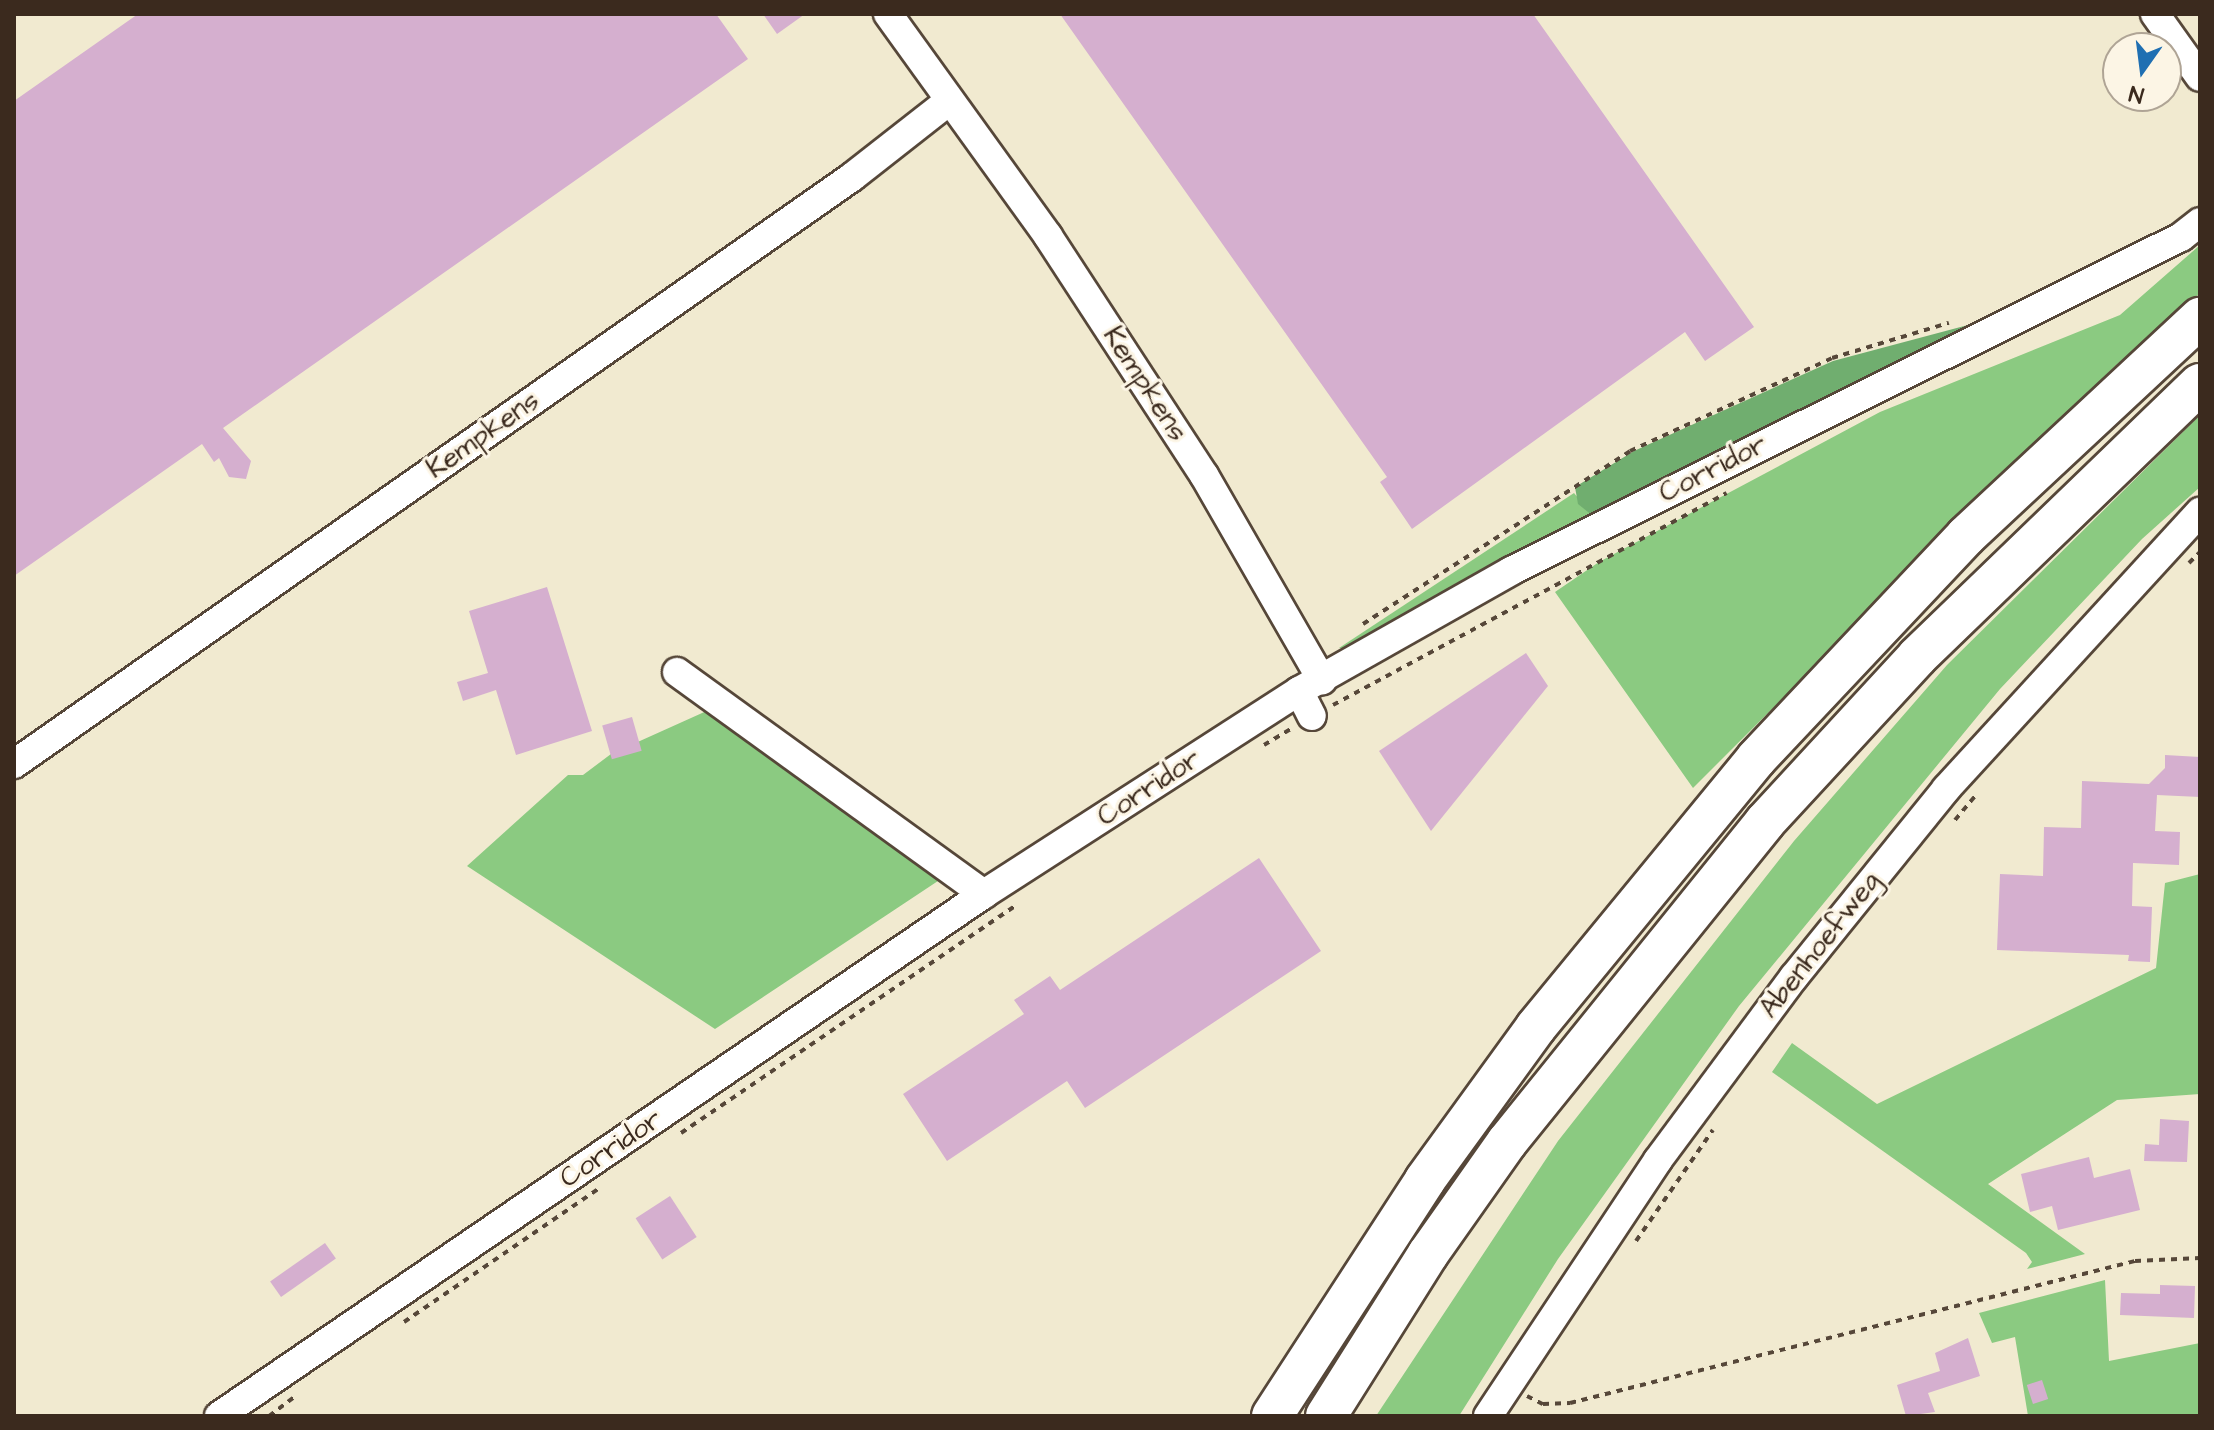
<!DOCTYPE html>
<html>
<head>
<meta charset="utf-8">
<style>
  body { margin:0 }
  #map { position:relative; width:2214px; height:1430px; overflow:hidden; background:#f1ead0; font-family:"Architects Daughter",sans-serif }
  div>[style] { position:absolute }
  [style*='--x'] { left:calc(var(--x)*1px); top:calc(var(--y)*1px); width:calc(var(--w)*1px); rotate:calc(var(--a)*1deg) }
  .green>* { inset:0; background:#8bca81 }
  .forest>* { inset:0; background:#70ae6f }
  .building>* { inset:0; background:#d5afcf; transform-origin:0 0 }
  .path>* { height:4px; margin-top:-2px; transform-origin:0; background:repeating-linear-gradient(90deg,#564739 0 6px,transparent 0 12px) }
  .roads { filter:drop-shadow(2px 0 #564739) drop-shadow(-2px 0 #564739) drop-shadow(0 2px #564739) drop-shadow(0 -2px #564739) }
  .minor>* { height:28px; margin:-14px; padding:0 14px; transform-origin:14px; border-radius:14px; background:#fff }
  .highway>* { height:40px; margin:-20px; padding:0 20px; transform-origin:20px; border-radius:20px; background:#fff }
  span { translate:-50% -50%; white-space:nowrap; text-align:center; line-height:1.15; -webkit-text-stroke:6px #fcf5e5; paint-order:stroke }
  .street-label { font-size:28px; color:#3b2a1e }
  .frame { position:absolute; inset:0; border:16px solid #3b2a1e; pointer-events:none }
  .north { position:absolute; left:2102px; top:32px; width:80px; height:80px; box-sizing:border-box; background:#fcf5e5; border:2px solid #afa495; border-radius:50%; rotate:194deg; font-size:22px; font-weight:700; line-height:32px; text-align:center; color:#3b2a1e }
  .north::after { content:''; display:block; margin:auto; width:28px; height:36px; background:#1f6fb2; clip-path:polygon(50% 0,100% 100%,50% 72%,0 100%) }
</style>
</head>
<body>
<div id="map">
  <div class="green">
    <i style="clip-path:polygon(2200px 245px,2200px 293px,2114px 367px,1693px 788px,1555px 592px,1599px 562px,1880px 412px,2120px 315px)"></i>
    <i style="clip-path:polygon(2200px 415px,2200px 487px,2142px 539px,2000px 689px,1739px 1006px,1558px 1259px,1459px 1416px,1376px 1416px,1558px 1141px,1794px 841px,1947px 665px)"></i>
    <i style="clip-path:polygon(1574px 493px,1593px 516px,1354px 648px,1339px 648px)"></i>
    <i style="clip-path:polygon(711px 709px,947px 875px,715px 1029px,467px 866px,568px 775px,583px 775px,611px 754px)"></i>
    <i style="clip-path:polygon(2200px 874px,2200px 1094px,2117px 1100px,1988px 1184px,2085px 1254px,2027px 1269px,2032px 1262px,2026px 1253px,1772px 1072px,1792px 1043px,1877px 1104px,2156px 968px,2165px 883px)"></i>
    <i style="clip-path:polygon(2105px 1280px,2109px 1361px,2200px 1343px,2200px 1416px,2028px 1416px,2015px 1337px,1992px 1343px,1979px 1313px)"></i>
  </div>
  <div class="forest">
    <i style="clip-path:polygon(1968px 325px,1593px 516px,1578px 504px,1575px 487px,1634px 451px,1833px 361px)"></i>
  </div>
  <div class="building">
    <i style="clip-path:polygon(138px 14px,716px 14px,748px 59px,223px 428px,251px 461px,246px 479px,229px 477px,219px 458px,214px 462px,202px 444px,14px 576px,14px 101px)"></i>
    <i style="clip-path:polygon(763px 14px,805px 14px,777px 34px)"></i>
    <i style="clip-path:polygon(1060px 14px,1533px 14px,1754px 327px,1705px 361px,1685px 332px,1412px 529px,1380px 482px,1387px 477px)"></i>
    <i style="clip-path:polygon(547px 587px,592px 731px,516px 755px,496px 690px,463px 701px,457px 682px,488px 673px,469px 611px)"></i>
    <i style="clip-path:polygon(1526px 653px,1548px 686px,1431px 831px,1379px 751px)"></i>
    <i style="left:632px;top:717px;width:35px;height:31px;rotate:74deg"></i>
    <i style="clip-path:polygon(2165px 755px,2200px 757px,2200px 797px,2157px 795px,2155px 831px,2180px 832px,2179px 865px,2133px 863px,2132px 906px,2152px 907px,2150px 962px,2128px 961px,2129px 955px,1997px 950px,2000px 874px,2043px 876px,2044px 827px,2081px 828px,2082px 781px,2149px 784px,2165px 768px)"></i>
    <i style="clip-path:polygon(1259px 858px,1321px 951px,1085px 1108px,1067px 1081px,947px 1161px,903px 1094px,1024px 1014px,1014px 1000px,1050px 976px,1060px 990px)"></i>
    <i style="clip-path:polygon(2160px 1119px,2189px 1121px,2187px 1162px,2144px 1161px,2145px 1144px,2159px 1145px)"></i>
    <i style="clip-path:polygon(2089px 1157px,2094px 1178px,2130px 1169px,2140px 1210px,2058px 1230px,2052px 1206px,2030px 1212px,2021px 1174px)"></i>
    <i style="left:670px;top:1196px;width:49px;height:41px;rotate:57deg"></i>
    <i style="left:325px;top:1243px;width:19px;height:67px;rotate:55deg"></i>
    <i style="clip-path:polygon(2160px 1285px,2195px 1286px,2194px 1318px,2120px 1315px,2121px 1293px,2160px 1294px)"></i>
    <i style="clip-path:polygon(1968px 1338px,1980px 1376px,1928px 1393px,1935px 1412px,1906px 1416px,1897px 1385px,1940px 1371px,1935px 1353px)"></i>
    <i style="left:2042px;top:1380px;width:20px;height:16px;rotate:72deg"></i>
  </div>
  <div class="path">
    <i style="--x:2189;--y:563;--w:16;--a:-45"></i>
    <i style="--x:1363;--y:624;--w:318;--a:-32.9"></i>
    <i style="--x:1630;--y:451;--w:222;--a:-24.7"></i>
    <i style="--x:1832;--y:358;--w:122;--a:-16.7"></i>
    <i style="--x:1333;--y:705;--w:447;--a:-28.3"></i>
    <i style="--x:1264;--y:745;--w:35;--a:-31"></i>
    <i style="--x:1955;--y:820;--w:31;--a:-50"></i>
    <i style="--x:681;--y:1133;--w:407;--a:-34.2"></i>
    <i style="--x:1636;--y:1241;--w:135;--a:-55.3"></i>
    <i style="--x:404;--y:1322;--w:239;--a:-34.4"></i>
    <i style="--x:1527;--y:1396;--w:18;--a:27"></i>
    <i style="--x:1543;--y:1404;--w:27;--a:-2"></i>
    <i style="--x:1570;--y:1403;--w:583;--a:-14.11"></i>
    <i style="--x:2135;--y:1261;--w:65;--a:-2.6"></i>
    <i style="--x:269;--y:1416;--w:31;--a:-37"></i>
  </div>
  <div class="roads">
    <div class="minor">
      <i style="--x:888;--y:14;--w:274;--a:54.2"></i>
      <i style="--x:1048;--y:236;--w:285;--a:56.9"></i>
      <i style="--x:1204;--y:475;--w:237;--a:60.1"></i>
      <i style="--x:2155;--y:14;--w:77;--a:54.5"></i>
      <i style="--x:677;--y:672;--w:379;--a:35.9"></i>
      <i style="--x:1299;--y:691;--w:28;--a:63"></i>
      <i style="--x:14;--y:764;--w:1023;--a:-35.01"></i>
      <i style="--x:852;--y:177;--w:123;--a:-38.1"></i>
      <i style="--x:219;--y:1416;--w:926;--a:-34.31"></i>
      <i style="--x:984;--y:894;--w:375;--a:-32.8"></i>
      <i style="--x:1299;--y:691;--w:244;--a:-29.5"></i>
      <i style="--x:1511;--y:571;--w:749;--a:-26.5"></i>
      <i style="--x:2181;--y:237;--w:24;--a:-38"></i>
      <i style="--x:1488;--y:1416;--w:307;--a:-56.4"></i>
      <i style="--x:1658;--y:1160;--w:228;--a:-53.4"></i>
      <i style="--x:1794;--y:977;--w:242;--a:-51"></i>
      <i style="--x:1946;--y:789;--w:376;--a:-47.5"></i>
    </div>
    <div class="highway">
      <i style="--x:1272;--y:1416;--w:281;--a:-57"></i>
      <i style="--x:1425;--y:1180;--w:189;--a:-54"></i>
      <i style="--x:1536;--y:1027;--w:347;--a:-50.6"></i>
      <i style="--x:1756;--y:759;--w:306;--a:-46.7"></i>
      <i style="--x:1966;--y:536;--w:320;--a:-43"></i>
      <i style="--x:1326;--y:1416;--w:191;--a:-57.8"></i>
      <i style="--x:1428;--y:1254;--w:137;--a:-54.8"></i>
      <i style="--x:1507;--y:1142;--w:411;--a:-51.1"></i>
      <i style="--x:1765;--y:822;--w:224;--a:-47.3"></i>
      <i style="--x:1917;--y:657;--w:393;--a:-44"></i>
    </div>
  </div>
  <div class="street-label">
    <span style="left:1145px;top:384px;rotate:57deg">Kempkens</span>
    <span style="left:483px;top:435px;rotate:-35deg">Kempkens</span>
    <span style="left:1713px;top:469px;rotate:-27deg">Corridor</span>
    <span style="left:1149px;top:788px;rotate:-33deg">Corridor</span>
    <span style="left:1820px;top:945px;rotate:-52deg">Abenhoefweg</span>
    <span style="left:611px;top:1149px;rotate:-34deg">Corridor</span>
  </div>
  <div class="frame"></div>
  <div class="north">N</div>
</div>
</body>
</html>
